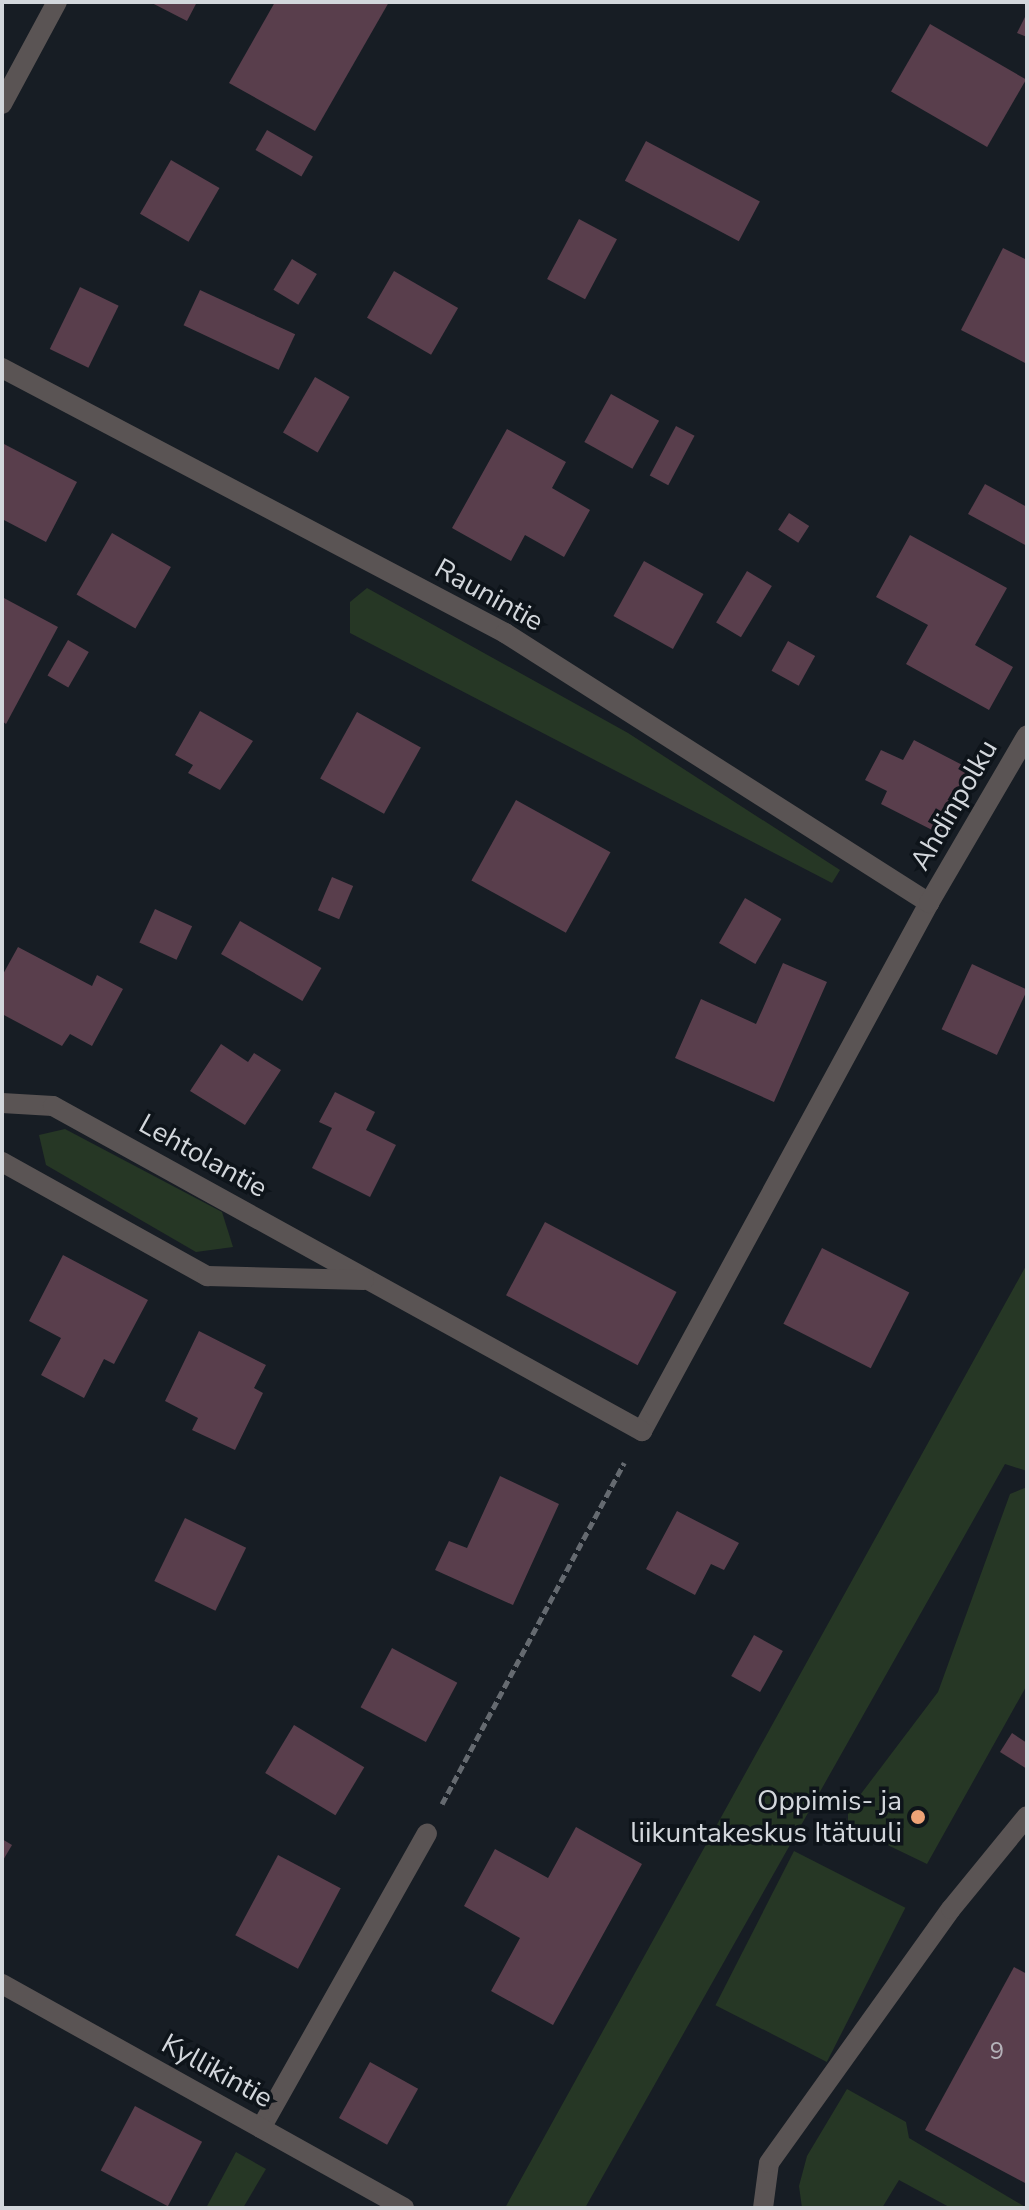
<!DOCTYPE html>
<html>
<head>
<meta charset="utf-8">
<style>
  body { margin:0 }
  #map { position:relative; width:1029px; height:2210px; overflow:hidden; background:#171d24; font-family:"Nunito Sans",sans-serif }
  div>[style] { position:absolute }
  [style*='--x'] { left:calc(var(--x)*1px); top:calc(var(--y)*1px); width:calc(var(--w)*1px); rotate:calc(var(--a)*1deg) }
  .green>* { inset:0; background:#263725; transform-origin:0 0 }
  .building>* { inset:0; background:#593e4c; transform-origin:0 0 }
  .path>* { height:5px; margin-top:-2.5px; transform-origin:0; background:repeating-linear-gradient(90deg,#656a70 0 8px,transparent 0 12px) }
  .lane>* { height:20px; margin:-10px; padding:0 10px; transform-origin:10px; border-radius:10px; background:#5a5454 }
  .street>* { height:20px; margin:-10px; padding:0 10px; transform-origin:10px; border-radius:10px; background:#5a5454 }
  .dots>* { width:22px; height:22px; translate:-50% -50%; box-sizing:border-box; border:4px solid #0e141a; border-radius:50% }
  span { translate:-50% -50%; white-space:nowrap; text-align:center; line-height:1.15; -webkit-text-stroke:7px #0e141a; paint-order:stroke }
  .number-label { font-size:24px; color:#b4b1b8 }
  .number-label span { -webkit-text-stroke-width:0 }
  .street-label { font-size:28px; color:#d3d7dc }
  .poi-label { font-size:28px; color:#d3d7dc }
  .right { translate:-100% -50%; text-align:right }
  .frame { position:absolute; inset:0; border:4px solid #d3d7dc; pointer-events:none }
</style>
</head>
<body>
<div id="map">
  <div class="green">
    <i style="clip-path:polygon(367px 588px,628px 733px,840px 870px,832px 883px,350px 633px,350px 602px)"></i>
    <i style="clip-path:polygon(65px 1129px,222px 1212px,233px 1247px,196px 1252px,46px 1165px,39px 1135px)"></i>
    <i style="clip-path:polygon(1027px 1264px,1027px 1471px,1005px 1464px,585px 2208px,505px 2208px)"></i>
    <i style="clip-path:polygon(1027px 1487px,1027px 1685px,927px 1864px,848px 1826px,848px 1811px,938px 1692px,1010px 1494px)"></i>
    <i style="left:794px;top:1851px;width:125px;height:173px;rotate:27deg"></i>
    <i style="clip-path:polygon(847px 2089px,906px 2122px,909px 2138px,1027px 2208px,951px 2208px,899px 2180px,882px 2208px,802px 2208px,799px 2186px,807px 2156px)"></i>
    <i style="clip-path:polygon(236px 2152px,266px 2169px,243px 2208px,206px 2208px)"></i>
  </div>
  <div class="building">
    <i style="clip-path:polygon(150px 2px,197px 2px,187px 21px)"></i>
    <i style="clip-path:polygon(275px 2px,389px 2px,315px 131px,229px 83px)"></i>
    <i style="clip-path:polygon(1027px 13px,1027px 37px,1017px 33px)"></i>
    <i style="left:930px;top:24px;width:111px;height:78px;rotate:30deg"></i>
    <i style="left:267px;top:130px;width:53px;height:23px;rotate:30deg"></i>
    <i style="left:646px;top:141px;width:129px;height:45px;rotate:28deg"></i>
    <i style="left:171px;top:160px;width:56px;height:62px;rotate:30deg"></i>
    <i style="left:579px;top:219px;width:43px;height:68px;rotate:28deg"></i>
    <i style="clip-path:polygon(1003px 248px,1027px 260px,1027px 364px,961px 330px)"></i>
    <i style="left:292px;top:259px;width:29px;height:36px;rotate:31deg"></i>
    <i style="left:394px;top:271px;width:74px;height:54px;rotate:30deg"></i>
    <i style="left:80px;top:287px;width:43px;height:69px;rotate:26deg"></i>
    <i style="left:200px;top:290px;width:105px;height:39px;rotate:25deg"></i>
    <i style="left:315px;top:377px;width:40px;height:64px;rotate:30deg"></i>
    <i style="left:611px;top:394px;width:55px;height:55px;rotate:29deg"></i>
    <i style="left:676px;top:426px;width:21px;height:56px;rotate:28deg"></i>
    <i style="clip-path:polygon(507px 429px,566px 462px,552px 488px,590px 510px,564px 557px,525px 535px,511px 561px,452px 528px)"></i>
    <i style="clip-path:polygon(2px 443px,77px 482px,46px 542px,2px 519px)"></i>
    <i style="clip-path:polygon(985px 484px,1027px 507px,1027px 546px,968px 514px)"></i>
    <i style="left:789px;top:513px;width:24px;height:20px;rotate:33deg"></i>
    <i style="left:112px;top:533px;width:68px;height:71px;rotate:30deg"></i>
    <i style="clip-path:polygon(910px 535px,1007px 588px,975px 645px,1013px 667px,989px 710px,906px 664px,928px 625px,876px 597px)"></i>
    <i style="left:644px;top:561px;width:68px;height:63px;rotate:29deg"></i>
    <i style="left:747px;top:571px;width:29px;height:60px;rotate:31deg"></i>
    <i style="clip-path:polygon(2px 597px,58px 627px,6px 724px,2px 721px)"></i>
    <i style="left:68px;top:640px;width:24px;height:41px;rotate:30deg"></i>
    <i style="left:788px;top:641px;width:31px;height:34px;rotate:29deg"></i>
    <i style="clip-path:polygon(200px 711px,253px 741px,220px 790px,188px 773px,193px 765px,175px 755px)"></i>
    <i style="left:357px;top:712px;width:73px;height:76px;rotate:29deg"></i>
    <i style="clip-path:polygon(914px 740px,972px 770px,940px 834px,881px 804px,887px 791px,865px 780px,881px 750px,903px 760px)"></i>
    <i style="left:516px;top:800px;width:108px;height:92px;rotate:29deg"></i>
    <i style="left:332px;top:877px;width:23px;height:36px;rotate:23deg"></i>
    <i style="left:745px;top:898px;width:42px;height:52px;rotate:30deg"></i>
    <i style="left:155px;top:909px;width:41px;height:37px;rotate:25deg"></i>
    <i style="left:240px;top:921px;width:94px;height:38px;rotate:30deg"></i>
    <i style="clip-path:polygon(18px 947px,92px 986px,97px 975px,123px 989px,92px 1046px,70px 1034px,62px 1046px,2px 1014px,2px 976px)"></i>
    <i style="clip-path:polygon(783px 963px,827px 982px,774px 1102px,675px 1058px,701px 999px,756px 1024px)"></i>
    <i style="left:972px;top:964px;width:61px;height:72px;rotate:25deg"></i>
    <i style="clip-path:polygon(221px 1044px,248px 1062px,254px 1053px,281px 1070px,245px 1125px,190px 1091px)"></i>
    <i style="clip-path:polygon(335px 1092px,375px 1112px,366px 1130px,396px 1145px,370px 1197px,312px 1168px,332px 1128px,319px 1122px)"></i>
    <i style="left:545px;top:1222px;width:149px;height:83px;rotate:28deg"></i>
    <i style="left:822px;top:1248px;width:98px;height:85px;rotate:27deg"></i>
    <i style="clip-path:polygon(63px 1255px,148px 1300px,114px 1364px,104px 1359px,84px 1398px,41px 1375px,61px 1338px,29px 1321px)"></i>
    <i style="clip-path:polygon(199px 1331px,266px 1365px,254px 1388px,263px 1393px,235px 1450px,192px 1430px,198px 1418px,165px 1401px)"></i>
    <i style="clip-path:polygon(500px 1476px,559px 1504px,513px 1605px,435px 1570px,449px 1541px,467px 1548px)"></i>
    <i style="clip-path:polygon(677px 1511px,739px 1543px,724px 1570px,711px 1564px,695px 1595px,646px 1569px)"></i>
    <i style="left:185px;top:1518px;width:68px;height:70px;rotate:26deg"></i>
    <i style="left:754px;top:1635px;width:33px;height:47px;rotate:29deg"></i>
    <i style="left:392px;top:1648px;width:74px;height:67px;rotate:28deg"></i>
    <i style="left:294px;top:1725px;width:82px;height:56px;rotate:31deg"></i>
    <i style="clip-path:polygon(1012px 1733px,1027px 1743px,1027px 1769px,1000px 1752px)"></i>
    <i style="clip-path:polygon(576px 1827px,642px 1864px,553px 2025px,491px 1991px,520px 1938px,464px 1906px,495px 1849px,548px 1878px)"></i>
    <i style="clip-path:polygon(2px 1839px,12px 1845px,2px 1862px)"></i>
    <i style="left:278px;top:1855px;width:71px;height:91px;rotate:28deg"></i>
    <i style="clip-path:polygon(1014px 1967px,1027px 1974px,1027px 2184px,925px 2130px)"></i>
    <i style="left:370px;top:2062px;width:55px;height:64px;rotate:29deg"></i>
    <i style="left:135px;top:2106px;width:76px;height:73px;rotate:28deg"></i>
  </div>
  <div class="path">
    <i style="--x:442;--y:1804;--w:387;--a:-61.9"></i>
  </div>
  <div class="lane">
    <i style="--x:642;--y:1431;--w:601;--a:-61.47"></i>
    <i style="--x:261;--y:2128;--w:338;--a:-60.6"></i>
    <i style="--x:763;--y:2208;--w:45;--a:-82.4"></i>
    <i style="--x:769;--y:2163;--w:312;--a:-54.4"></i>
    <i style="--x:951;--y:1909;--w:120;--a:-50.7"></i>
  </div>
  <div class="street">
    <i style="--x:2;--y:104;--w:116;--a:-61.7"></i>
    <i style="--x:2;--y:368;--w:569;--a:27.78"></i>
    <i style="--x:505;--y:633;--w:503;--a:32.49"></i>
    <i style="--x:929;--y:903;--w:194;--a:-59.7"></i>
    <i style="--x:2;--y:1103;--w:51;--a:3.4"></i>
    <i style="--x:53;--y:1106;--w:673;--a:28.89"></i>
    <i style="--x:2;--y:1162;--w:235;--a:29.1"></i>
    <i style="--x:207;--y:1276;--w:157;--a:1.5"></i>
    <i style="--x:2;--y:1984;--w:460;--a:29.1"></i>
  </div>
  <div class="dots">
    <i style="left:918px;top:1817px;background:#efa377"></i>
  </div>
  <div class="number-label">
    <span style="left:997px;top:2052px">9</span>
  </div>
  <div class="street-label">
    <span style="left:489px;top:595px;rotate:29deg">Raunintie</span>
    <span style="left:954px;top:805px;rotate:-60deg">Ahdinpolku</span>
    <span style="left:203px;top:1156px;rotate:29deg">Lehtolantie</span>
    <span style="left:217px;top:2071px;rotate:29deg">Kyllikintie</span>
  </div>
  <div class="poi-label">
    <span class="right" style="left:902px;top:1817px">Oppimis- ja<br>liikuntakeskus Itätuuli</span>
  </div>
  <div class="frame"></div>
</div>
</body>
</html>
